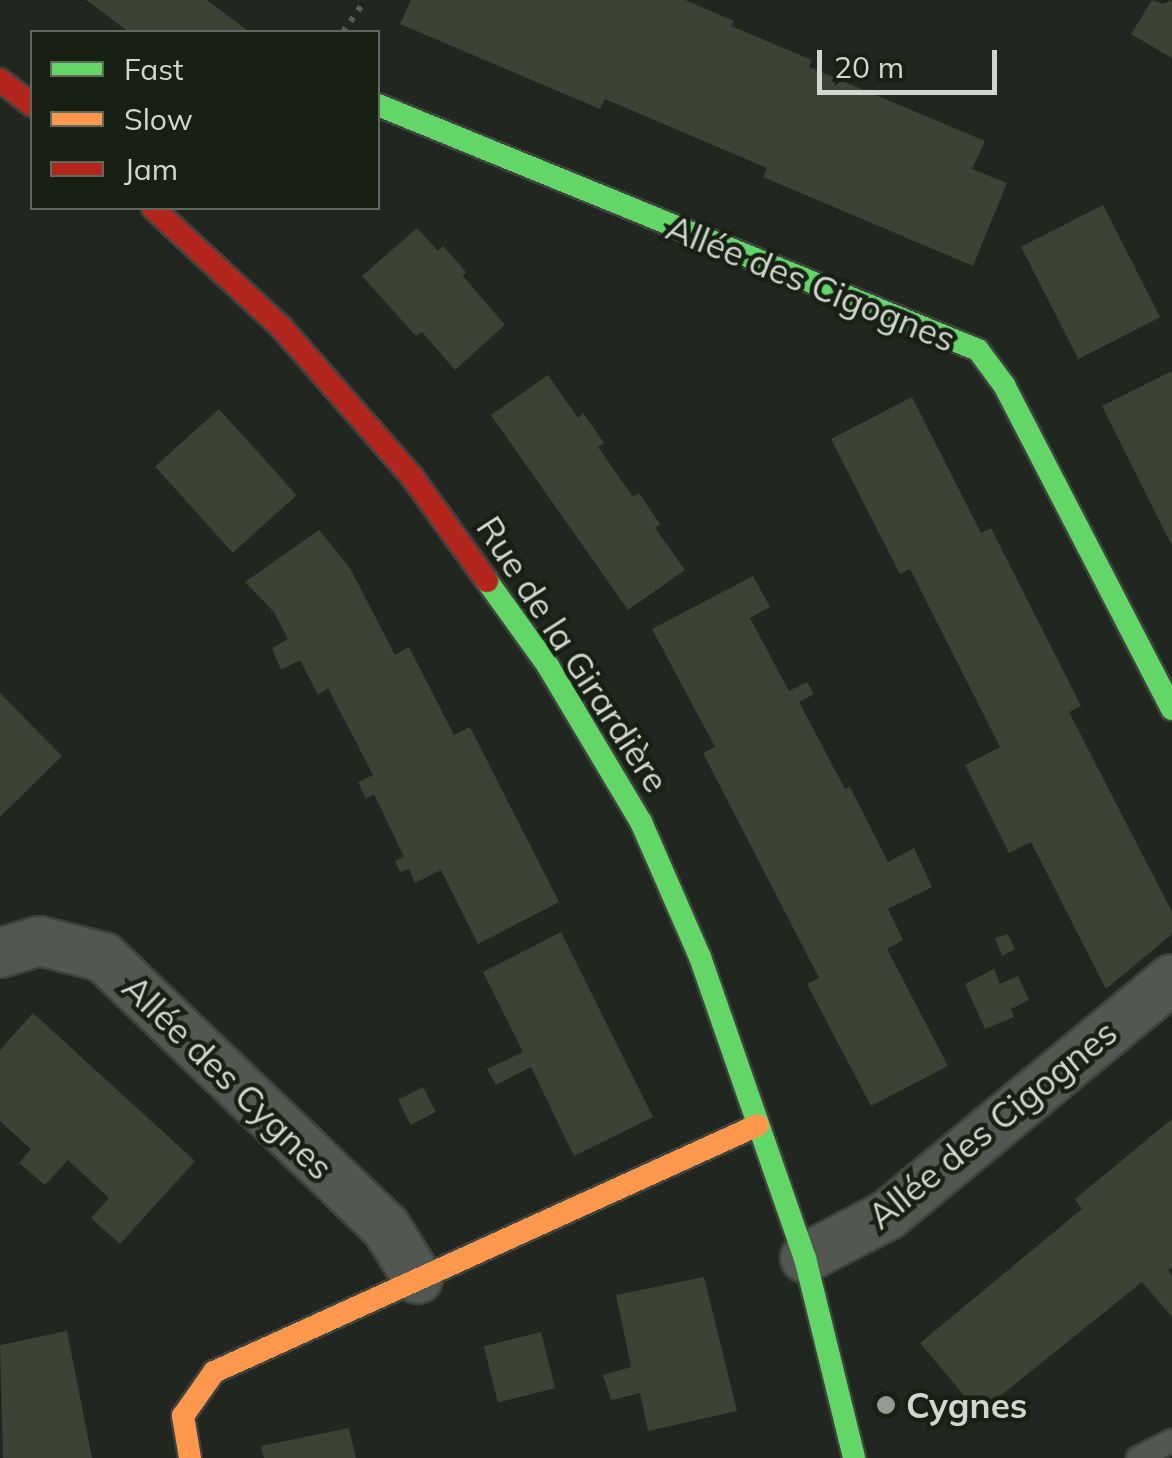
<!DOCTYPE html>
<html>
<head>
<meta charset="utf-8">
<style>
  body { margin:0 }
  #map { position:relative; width:1172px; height:1458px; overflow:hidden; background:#222620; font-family:Mulish,sans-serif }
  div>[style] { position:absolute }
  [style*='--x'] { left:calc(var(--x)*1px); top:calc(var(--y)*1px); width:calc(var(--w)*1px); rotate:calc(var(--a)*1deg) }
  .building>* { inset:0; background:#3b4334; transform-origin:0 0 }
  .path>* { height:6px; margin-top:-3px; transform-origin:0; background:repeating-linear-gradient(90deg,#585b56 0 5px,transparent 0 13px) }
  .roads { filter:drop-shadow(2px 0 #3e433d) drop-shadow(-2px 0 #3e433d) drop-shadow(0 2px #3e433d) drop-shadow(0 -2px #3e433d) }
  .lane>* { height:22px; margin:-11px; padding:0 11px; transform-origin:11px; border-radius:11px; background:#535751 }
  .street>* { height:48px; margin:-24px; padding:0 24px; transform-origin:24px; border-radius:24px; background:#535751 }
  .fast>* { height:22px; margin:-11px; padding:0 11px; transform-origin:11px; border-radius:11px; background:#63d668 }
  .slow>* { height:22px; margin:-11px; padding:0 11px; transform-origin:11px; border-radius:11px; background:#ff974d }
  .jam>* { height:22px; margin:-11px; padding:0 11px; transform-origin:11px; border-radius:11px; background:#b3261e }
  .dots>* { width:28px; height:28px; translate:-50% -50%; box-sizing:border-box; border:5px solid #172013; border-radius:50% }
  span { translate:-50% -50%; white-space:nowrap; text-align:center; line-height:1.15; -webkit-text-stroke:9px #172013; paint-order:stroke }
  .street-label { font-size:35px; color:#d1d7ce }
  .poi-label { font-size:35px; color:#d1d7ce; font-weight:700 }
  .left { translate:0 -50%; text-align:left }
  .legend { position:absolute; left:30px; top:30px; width:350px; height:180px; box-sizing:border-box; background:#172013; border:2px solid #61695e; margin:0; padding:12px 18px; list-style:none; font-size:30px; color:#d1d7ce }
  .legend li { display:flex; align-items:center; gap:20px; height:50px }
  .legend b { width:50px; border:2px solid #61695e }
  .scale { position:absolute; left:817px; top:50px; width:180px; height:45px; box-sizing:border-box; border:5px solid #d1d7ce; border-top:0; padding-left:12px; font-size:30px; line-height:35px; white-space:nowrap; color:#d1d7ce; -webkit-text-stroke:8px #172013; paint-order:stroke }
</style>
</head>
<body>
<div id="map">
  <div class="building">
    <i style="clip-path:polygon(86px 0,207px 0,247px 30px,129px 32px)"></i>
    <i style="clip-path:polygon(411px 0,685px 0,734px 21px,731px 26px,812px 60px,809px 67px,985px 141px,972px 169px,1007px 183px,973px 266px,763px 177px,767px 168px,605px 99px,600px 109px,400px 24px)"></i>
    <i style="clip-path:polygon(1152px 0,1163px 4px,1172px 0,1172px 58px,1131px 34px)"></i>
    <i style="left:1103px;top:205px;width:126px;height:92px;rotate:63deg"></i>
    <i style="clip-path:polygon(417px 228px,438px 251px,443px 246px,466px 272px,463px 276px,505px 325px,455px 370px,422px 332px,416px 336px,362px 276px)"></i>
    <i style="clip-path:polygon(1172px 371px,1172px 546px,1102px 406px)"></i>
    <i style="clip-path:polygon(548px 375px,578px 418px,583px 413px,604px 443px,598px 447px,633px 497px,639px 493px,660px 524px,655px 528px,685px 570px,628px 610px,491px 415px)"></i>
    <i style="clip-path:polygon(912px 397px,981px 533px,991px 528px,1081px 706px,1069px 712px,1172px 912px,1172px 934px,1106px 989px,1031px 842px,1009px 853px,965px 765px,1000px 747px,910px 569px,900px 574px,831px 439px)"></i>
    <i style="left:219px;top:409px;width:116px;height:86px;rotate:48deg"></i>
    <i style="clip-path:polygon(319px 530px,350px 568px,395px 655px,409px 647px,454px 735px,470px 727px,559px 902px,478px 944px,441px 870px,415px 883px,409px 869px,400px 872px,395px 861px,404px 857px,374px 794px,366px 799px,358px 782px,373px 775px,328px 688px,318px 695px,300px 660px,281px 670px,272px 648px,288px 639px,274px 612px,245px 582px)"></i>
    <i style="clip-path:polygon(753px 576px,770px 607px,750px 618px,789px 691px,807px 682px,814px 694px,799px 702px,845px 789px,850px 787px,888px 862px,914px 848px,932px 887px,888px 909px,903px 940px,887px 949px,948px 1066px,871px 1106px,807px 984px,819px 978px,703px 753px,715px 747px,652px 629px)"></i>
    <i style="clip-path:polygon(0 693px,62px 756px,0 817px)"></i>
    <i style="clip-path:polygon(561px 932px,653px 1117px,574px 1156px,531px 1067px,496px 1085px,487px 1069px,523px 1052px,483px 972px)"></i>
    <i style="clip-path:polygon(1008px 934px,1015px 949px,1002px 956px,995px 938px)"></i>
    <i style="clip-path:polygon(994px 969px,1000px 984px,1018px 976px,1029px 1000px,1011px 1009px,1014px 1017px,985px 1029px,965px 984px)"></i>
    <i style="clip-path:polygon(33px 1013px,195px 1161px,120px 1244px,91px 1218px,109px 1198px,68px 1160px,45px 1185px,19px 1163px,31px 1149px,0 1121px,0 1050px)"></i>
    <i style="left:423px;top:1087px;width:28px;height:28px;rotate:63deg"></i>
    <i style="clip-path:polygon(1172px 1119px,1172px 1267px,1168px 1270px,1172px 1276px,1172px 1317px,1142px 1282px,979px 1413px,920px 1343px,1082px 1209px,1075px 1199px)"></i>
    <i style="clip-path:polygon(704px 1277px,737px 1411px,648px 1431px,640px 1393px,611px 1400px,603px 1375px,631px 1367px,616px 1295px)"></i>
    <i style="clip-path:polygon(67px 1331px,92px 1458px,3px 1458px,0 1345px)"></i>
    <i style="left:541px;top:1332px;width:58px;height:59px;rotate:76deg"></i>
    <i style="clip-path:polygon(349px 1428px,356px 1458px,264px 1458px,261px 1446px)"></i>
  </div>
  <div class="path">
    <i style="--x:343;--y:32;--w:39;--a:-55"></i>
  </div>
  <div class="roads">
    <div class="lane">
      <i style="--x:1138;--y:1458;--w:38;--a:-27"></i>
    </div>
    <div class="street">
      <i style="--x:0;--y:953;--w:41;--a:-17.1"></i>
      <i style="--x:39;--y:941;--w:66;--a:14"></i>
      <i style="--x:103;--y:957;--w:391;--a:43.7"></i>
      <i style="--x:386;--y:1227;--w:61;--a:58.4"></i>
      <i style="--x:805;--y:1258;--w:93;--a:-27.4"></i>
      <i style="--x:888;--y:1215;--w:369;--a:-39.7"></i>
    </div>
    <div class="fast">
      <i style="--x:378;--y:105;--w:648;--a:22.21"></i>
      <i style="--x:978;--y:350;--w:44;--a:53.4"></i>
      <i style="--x:1004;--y:385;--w:365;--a:62.6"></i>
      <i style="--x:487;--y:581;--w:105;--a:54.3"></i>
      <i style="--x:548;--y:666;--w:182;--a:59.2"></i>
      <i style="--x:641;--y:822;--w:147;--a:66.4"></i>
      <i style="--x:700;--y:957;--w:319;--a:70.8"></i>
      <i style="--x:805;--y:1258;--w:206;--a:76.2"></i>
    </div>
    <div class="slow">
      <i style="--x:190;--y:1458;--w:43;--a:-99.5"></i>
      <i style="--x:183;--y:1416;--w:54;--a:-54.8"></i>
      <i style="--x:214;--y:1372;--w:597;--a:-24.42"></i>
    </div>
    <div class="jam">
      <i style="--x:0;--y:80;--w:41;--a:38"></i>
      <i style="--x:153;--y:208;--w:175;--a:42.9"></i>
      <i style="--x:281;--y:327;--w:201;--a:48.8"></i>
      <i style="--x:413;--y:478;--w:127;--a:54.3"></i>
    </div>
  </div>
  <div class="dots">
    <i style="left:886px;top:1405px;background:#949991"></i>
  </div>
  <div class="street-label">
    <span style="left:811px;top:283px;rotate:22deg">Allée des Cigognes</span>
    <span style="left:573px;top:654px;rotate:57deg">Rue de la Girardière</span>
    <span style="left:228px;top:1077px;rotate:44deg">Allée des Cygnes</span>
    <span style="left:992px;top:1124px;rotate:-39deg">Allée des Cigognes</span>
  </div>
  <div class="poi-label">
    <span class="left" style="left:906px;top:1405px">Cygnes</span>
  </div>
  <ul class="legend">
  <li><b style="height:12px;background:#63d668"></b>Fast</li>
  <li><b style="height:12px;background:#ff974d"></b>Slow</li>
  <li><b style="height:12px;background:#b3261e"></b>Jam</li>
  </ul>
  <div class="scale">20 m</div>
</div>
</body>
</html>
